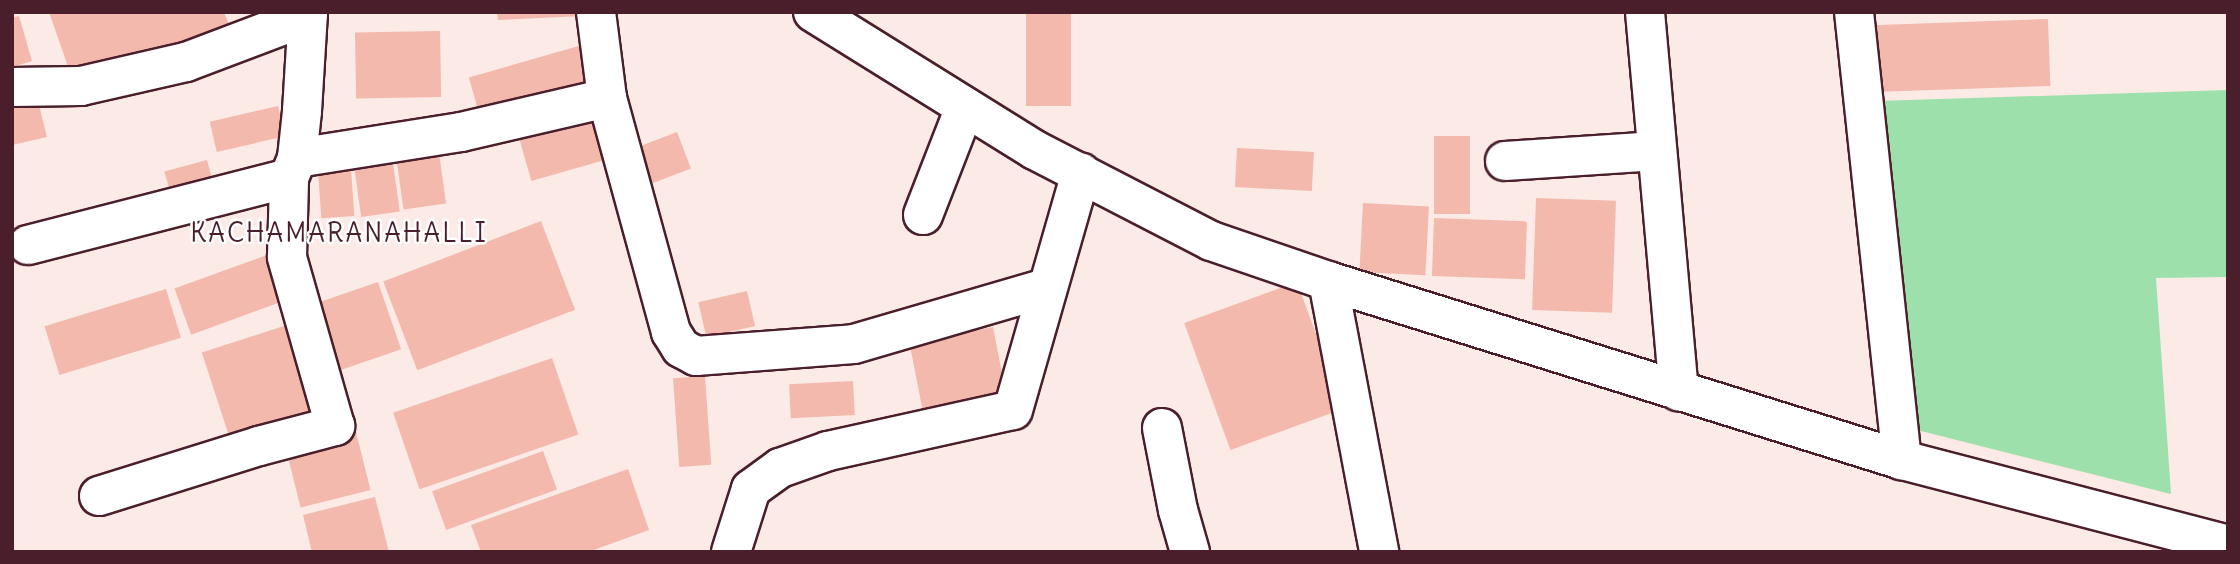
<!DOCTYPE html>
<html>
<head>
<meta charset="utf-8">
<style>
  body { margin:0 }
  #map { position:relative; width:2240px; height:564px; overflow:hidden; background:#fbeae6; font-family:Delius,sans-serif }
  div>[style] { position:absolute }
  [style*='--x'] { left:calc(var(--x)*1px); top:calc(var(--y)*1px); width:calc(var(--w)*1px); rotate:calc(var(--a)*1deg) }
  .green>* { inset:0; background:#9ee0ab }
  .building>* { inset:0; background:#f3b9ac; transform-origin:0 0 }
  .roads { filter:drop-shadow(2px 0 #4a1f2b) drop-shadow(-2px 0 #4a1f2b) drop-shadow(0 2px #4a1f2b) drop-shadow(0 -2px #4a1f2b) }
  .minor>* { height:38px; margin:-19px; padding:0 19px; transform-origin:19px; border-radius:19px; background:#fff }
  span { translate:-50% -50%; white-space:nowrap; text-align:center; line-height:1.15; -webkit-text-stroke:5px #fff; paint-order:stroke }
  .quarter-label { font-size:26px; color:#4a1f2b; letter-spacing:2px }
  .frame { position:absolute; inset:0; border:14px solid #4a1f2b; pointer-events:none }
</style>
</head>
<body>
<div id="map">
  <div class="green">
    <i style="clip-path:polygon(2228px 90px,2228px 277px,2156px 278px,2171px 494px,1909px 428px,1877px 101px)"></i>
  </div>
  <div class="building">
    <i style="clip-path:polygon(49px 12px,224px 12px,229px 25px,73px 81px)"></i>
    <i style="clip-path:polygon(497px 12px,582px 12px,582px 16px,498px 20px)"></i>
    <i style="left:1026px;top:12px;width:45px;height:94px"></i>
    <i style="clip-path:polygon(19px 16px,32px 61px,12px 67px,12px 18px)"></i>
    <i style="left:2048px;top:19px;width:67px;height:176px;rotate:88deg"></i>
    <i style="left:440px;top:31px;width:66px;height:85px;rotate:89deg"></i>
    <i style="left:589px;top:43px;width:46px;height:125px;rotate:74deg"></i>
    <i style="clip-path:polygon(36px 93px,47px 137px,12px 145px,12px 99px)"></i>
    <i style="left:600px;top:101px;width:58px;height:88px;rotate:74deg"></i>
    <i style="left:278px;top:106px;width:31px;height:70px;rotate:77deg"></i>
    <i style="left:677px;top:132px;width:39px;height:58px;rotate:69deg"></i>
    <i style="left:1434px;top:136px;width:36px;height:78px"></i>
    <i style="left:1237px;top:148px;width:77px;height:39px;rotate:3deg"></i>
    <i style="left:439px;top:153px;width:51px;height:43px;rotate:82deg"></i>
    <i style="left:207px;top:160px;width:35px;height:44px;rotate:75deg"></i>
    <i style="left:393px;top:163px;width:49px;height:39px;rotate:82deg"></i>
    <i style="left:351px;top:169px;width:47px;height:33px;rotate:86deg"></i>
    <i style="left:1536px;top:198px;width:80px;height:112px;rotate:2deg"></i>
    <i style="left:1363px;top:203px;width:66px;height:69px;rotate:3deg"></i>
    <i style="left:1434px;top:218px;width:93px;height:58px;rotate:2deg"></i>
    <i style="left:541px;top:221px;width:95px;height:169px;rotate:69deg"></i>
    <i style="left:275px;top:252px;width:49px;height:107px;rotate:70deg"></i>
    <i style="left:378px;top:282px;width:71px;height:80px;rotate:71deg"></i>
    <i style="left:1297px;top:282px;width:135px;height:120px;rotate:70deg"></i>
    <i style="left:166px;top:289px;width:51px;height:127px;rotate:73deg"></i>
    <i style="left:747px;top:291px;width:36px;height:50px;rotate:77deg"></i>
    <i style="left:296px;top:322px;width:103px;height:99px;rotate:72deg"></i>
    <i style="left:993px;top:327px;width:70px;height:85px;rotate:79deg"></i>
    <i style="left:552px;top:358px;width:81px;height:168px;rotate:71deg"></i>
    <i style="left:705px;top:376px;width:89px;height:32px;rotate:86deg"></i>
    <i style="left:853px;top:381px;width:34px;height:64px;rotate:87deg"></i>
    <i style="left:355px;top:428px;width:64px;height:72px;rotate:76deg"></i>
    <i style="left:543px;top:451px;width:41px;height:118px;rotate:70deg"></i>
    <i style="clip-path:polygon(628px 469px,649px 530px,588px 552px,481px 552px,471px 525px)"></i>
    <i style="clip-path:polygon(375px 497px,389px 552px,312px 552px,303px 515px)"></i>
  </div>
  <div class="roads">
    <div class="minor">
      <i style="--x:596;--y:12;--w:87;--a:82.7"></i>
      <i style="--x:607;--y:98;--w:243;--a:74.7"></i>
      <i style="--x:671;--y:332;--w:19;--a:58"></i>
      <i style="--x:681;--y:348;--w:17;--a:28"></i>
      <i style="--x:696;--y:356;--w:158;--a:-4.3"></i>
      <i style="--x:854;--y:344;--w:200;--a:-16.3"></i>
      <i style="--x:813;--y:12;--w:261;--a:31.9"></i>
      <i style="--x:1035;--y:150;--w:198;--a:27.3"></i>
      <i style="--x:1211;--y:241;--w:124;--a:18.9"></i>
      <i style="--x:1328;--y:281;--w:601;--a:17.32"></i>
      <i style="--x:1902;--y:460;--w:337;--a:14.6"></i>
      <i style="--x:1645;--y:12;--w:381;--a:84.9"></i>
      <i style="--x:1854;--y:12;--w:451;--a:83.9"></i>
      <i style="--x:12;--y:87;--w:69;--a:-0.8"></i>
      <i style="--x:81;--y:86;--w:108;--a:-12.9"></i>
      <i style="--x:186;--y:62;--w:130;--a:-20.7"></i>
      <i style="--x:297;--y:158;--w:166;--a:-9"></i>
      <i style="--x:461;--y:132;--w:150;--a:-13.1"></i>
      <i style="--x:1505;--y:161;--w:152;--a:-3.8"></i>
      <i style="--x:923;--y:215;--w:116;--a:-68.7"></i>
      <i style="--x:28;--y:245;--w:269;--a:-14.4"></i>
      <i style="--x:1328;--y:281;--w:276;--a:79.3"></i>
      <i style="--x:1162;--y:428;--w:84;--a:79"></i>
      <i style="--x:1178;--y:510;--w:44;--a:74.1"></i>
      <i style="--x:99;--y:496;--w:168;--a:-17.4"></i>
      <i style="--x:259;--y:446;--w:79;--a:-14.7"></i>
      <i style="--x:335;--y:426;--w:176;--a:-105.9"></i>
      <i style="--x:287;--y:257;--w:79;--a:-88.5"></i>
      <i style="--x:289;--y:178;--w:22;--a:-68"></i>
      <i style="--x:297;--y:158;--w:47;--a:-83.9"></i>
      <i style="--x:302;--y:111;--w:99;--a:-86.5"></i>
      <i style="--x:731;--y:552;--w:66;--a:-72.4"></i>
      <i style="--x:751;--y:489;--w:36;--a:-36"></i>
      <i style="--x:780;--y:468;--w:51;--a:-19.5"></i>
      <i style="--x:828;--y:451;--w:189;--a:-12.5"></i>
      <i style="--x:1013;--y:410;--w:247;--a:-74"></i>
    </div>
  </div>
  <div class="quarter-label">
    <span style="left:339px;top:233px">KACHAMARANAHALLI</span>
  </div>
  <div class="frame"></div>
</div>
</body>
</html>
